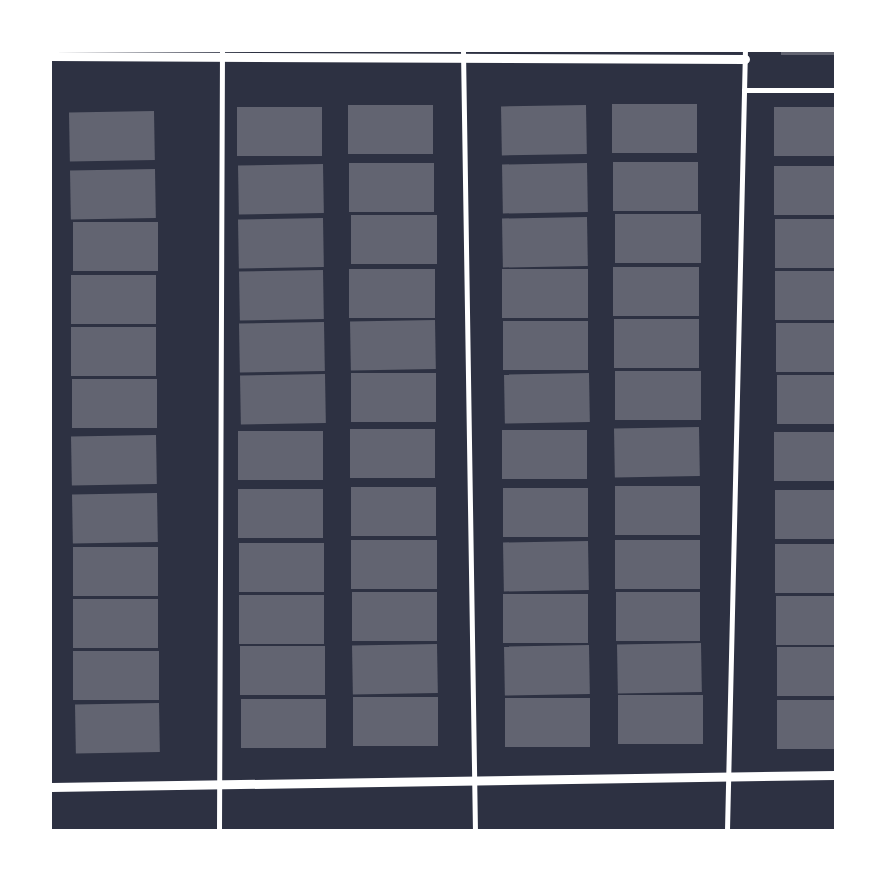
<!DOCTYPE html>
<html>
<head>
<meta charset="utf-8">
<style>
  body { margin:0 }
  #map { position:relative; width:886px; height:881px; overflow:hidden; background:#2d3142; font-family:Manrope,sans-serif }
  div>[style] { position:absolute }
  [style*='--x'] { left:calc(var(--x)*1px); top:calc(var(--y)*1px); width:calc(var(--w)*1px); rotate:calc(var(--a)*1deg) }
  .building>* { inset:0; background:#626471; transform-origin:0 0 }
  .minor>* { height:5px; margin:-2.5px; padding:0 2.5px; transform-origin:2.5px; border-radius:2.5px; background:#fff }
  .tertiary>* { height:9px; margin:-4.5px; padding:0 4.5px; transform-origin:4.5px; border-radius:4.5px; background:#fff }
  span { translate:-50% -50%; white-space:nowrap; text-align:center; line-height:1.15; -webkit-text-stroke:5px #fff; paint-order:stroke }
  .frame { position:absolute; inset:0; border:52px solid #fff; pointer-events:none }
</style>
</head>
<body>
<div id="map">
  <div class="building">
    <i style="left:781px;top:51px;width:54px;height:4px"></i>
    <i style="left:612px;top:104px;width:85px;height:49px"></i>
    <i style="left:348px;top:105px;width:85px;height:49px"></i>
    <i style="left:586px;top:105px;width:49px;height:85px;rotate:89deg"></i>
    <i style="left:237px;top:107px;width:85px;height:49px"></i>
    <i style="left:835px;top:107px;width:49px;height:61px;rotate:90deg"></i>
    <i style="left:154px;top:111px;width:49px;height:85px;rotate:89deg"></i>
    <i style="left:613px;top:162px;width:85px;height:49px"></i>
    <i style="left:349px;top:163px;width:85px;height:49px"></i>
    <i style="left:587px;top:163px;width:49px;height:85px;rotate:89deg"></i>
    <i style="left:323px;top:164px;width:49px;height:85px;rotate:89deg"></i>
    <i style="left:774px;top:166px;width:61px;height:49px"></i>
    <i style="left:155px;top:169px;width:49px;height:85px;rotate:89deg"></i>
    <i style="left:701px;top:214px;width:49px;height:86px;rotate:90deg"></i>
    <i style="left:437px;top:215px;width:49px;height:86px;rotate:90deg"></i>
    <i style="left:587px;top:217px;width:49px;height:85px;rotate:89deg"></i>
    <i style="left:323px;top:218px;width:49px;height:85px;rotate:89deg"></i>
    <i style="left:775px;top:219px;width:60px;height:49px"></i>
    <i style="left:73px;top:222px;width:85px;height:49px"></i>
    <i style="left:699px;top:267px;width:49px;height:86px;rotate:90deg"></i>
    <i style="left:435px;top:269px;width:49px;height:86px;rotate:90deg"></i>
    <i style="left:588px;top:269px;width:49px;height:86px;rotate:90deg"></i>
    <i style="left:323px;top:270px;width:49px;height:84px;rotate:89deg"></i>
    <i style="left:835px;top:271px;width:49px;height:60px;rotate:90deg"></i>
    <i style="left:156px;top:275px;width:49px;height:85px;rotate:90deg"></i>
    <i style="left:614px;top:319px;width:85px;height:49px"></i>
    <i style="left:435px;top:320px;width:49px;height:85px;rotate:89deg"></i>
    <i style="left:503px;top:321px;width:85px;height:49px"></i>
    <i style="left:324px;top:322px;width:49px;height:85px;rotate:89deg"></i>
    <i style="left:776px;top:323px;width:59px;height:49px"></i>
    <i style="left:71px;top:327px;width:85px;height:49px"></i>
    <i style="left:701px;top:371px;width:49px;height:86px;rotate:90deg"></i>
    <i style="left:351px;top:373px;width:85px;height:49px"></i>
    <i style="left:589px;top:373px;width:49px;height:85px;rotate:89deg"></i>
    <i style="left:325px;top:374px;width:49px;height:85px;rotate:89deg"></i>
    <i style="left:835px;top:375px;width:49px;height:58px;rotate:90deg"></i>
    <i style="left:72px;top:379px;width:85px;height:49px"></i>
    <i style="left:699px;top:427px;width:49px;height:85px;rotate:89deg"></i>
    <i style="left:350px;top:429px;width:85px;height:49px"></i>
    <i style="left:502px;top:430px;width:85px;height:49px"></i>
    <i style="left:323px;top:431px;width:49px;height:85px;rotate:90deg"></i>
    <i style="left:774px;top:432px;width:61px;height:49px"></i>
    <i style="left:156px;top:435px;width:49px;height:85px;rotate:89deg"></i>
    <i style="left:615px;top:486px;width:85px;height:49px"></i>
    <i style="left:351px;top:487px;width:85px;height:49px"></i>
    <i style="left:503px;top:488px;width:85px;height:49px"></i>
    <i style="left:238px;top:489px;width:85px;height:49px"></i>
    <i style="left:775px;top:490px;width:60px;height:49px"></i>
    <i style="left:157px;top:493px;width:49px;height:85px;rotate:89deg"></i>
    <i style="left:437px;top:540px;width:49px;height:86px;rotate:90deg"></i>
    <i style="left:615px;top:540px;width:85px;height:49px"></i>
    <i style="left:588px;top:541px;width:49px;height:85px;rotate:89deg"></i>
    <i style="left:239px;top:543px;width:85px;height:49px"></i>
    <i style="left:775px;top:544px;width:60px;height:49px"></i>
    <i style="left:158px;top:547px;width:49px;height:85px;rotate:90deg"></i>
    <i style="left:437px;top:592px;width:49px;height:85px;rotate:90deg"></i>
    <i style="left:616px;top:592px;width:84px;height:49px"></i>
    <i style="left:503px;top:594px;width:85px;height:49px"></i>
    <i style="left:239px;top:595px;width:85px;height:49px"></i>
    <i style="left:776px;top:596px;width:59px;height:49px"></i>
    <i style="left:158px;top:599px;width:49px;height:85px;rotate:90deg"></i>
    <i style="left:701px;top:643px;width:49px;height:84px;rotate:89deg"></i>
    <i style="left:437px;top:644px;width:49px;height:85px;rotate:89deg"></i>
    <i style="left:589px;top:645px;width:49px;height:85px;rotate:89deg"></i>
    <i style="left:325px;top:646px;width:49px;height:85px;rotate:90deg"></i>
    <i style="left:835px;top:647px;width:49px;height:58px;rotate:90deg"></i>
    <i style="left:73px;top:651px;width:86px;height:49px"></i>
    <i style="left:703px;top:695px;width:49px;height:85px;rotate:90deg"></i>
    <i style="left:353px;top:697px;width:85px;height:49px"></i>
    <i style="left:505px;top:698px;width:85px;height:49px"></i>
    <i style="left:241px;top:699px;width:85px;height:49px"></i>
    <i style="left:777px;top:700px;width:58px;height:49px"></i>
    <i style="left:159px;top:703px;width:49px;height:84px;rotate:89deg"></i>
  </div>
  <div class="minor">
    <i style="--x:463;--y:51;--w:779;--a:89.12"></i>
    <i style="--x:744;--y:90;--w:91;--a:0"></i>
    <i style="--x:219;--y:830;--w:779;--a:-89.78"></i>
    <i style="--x:727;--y:830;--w:779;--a:-88.68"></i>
  </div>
  <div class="tertiary">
    <i style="--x:51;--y:56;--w:694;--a:0.25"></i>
    <i style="--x:51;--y:787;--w:784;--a:-0.88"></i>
  </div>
  <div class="frame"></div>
</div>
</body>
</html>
